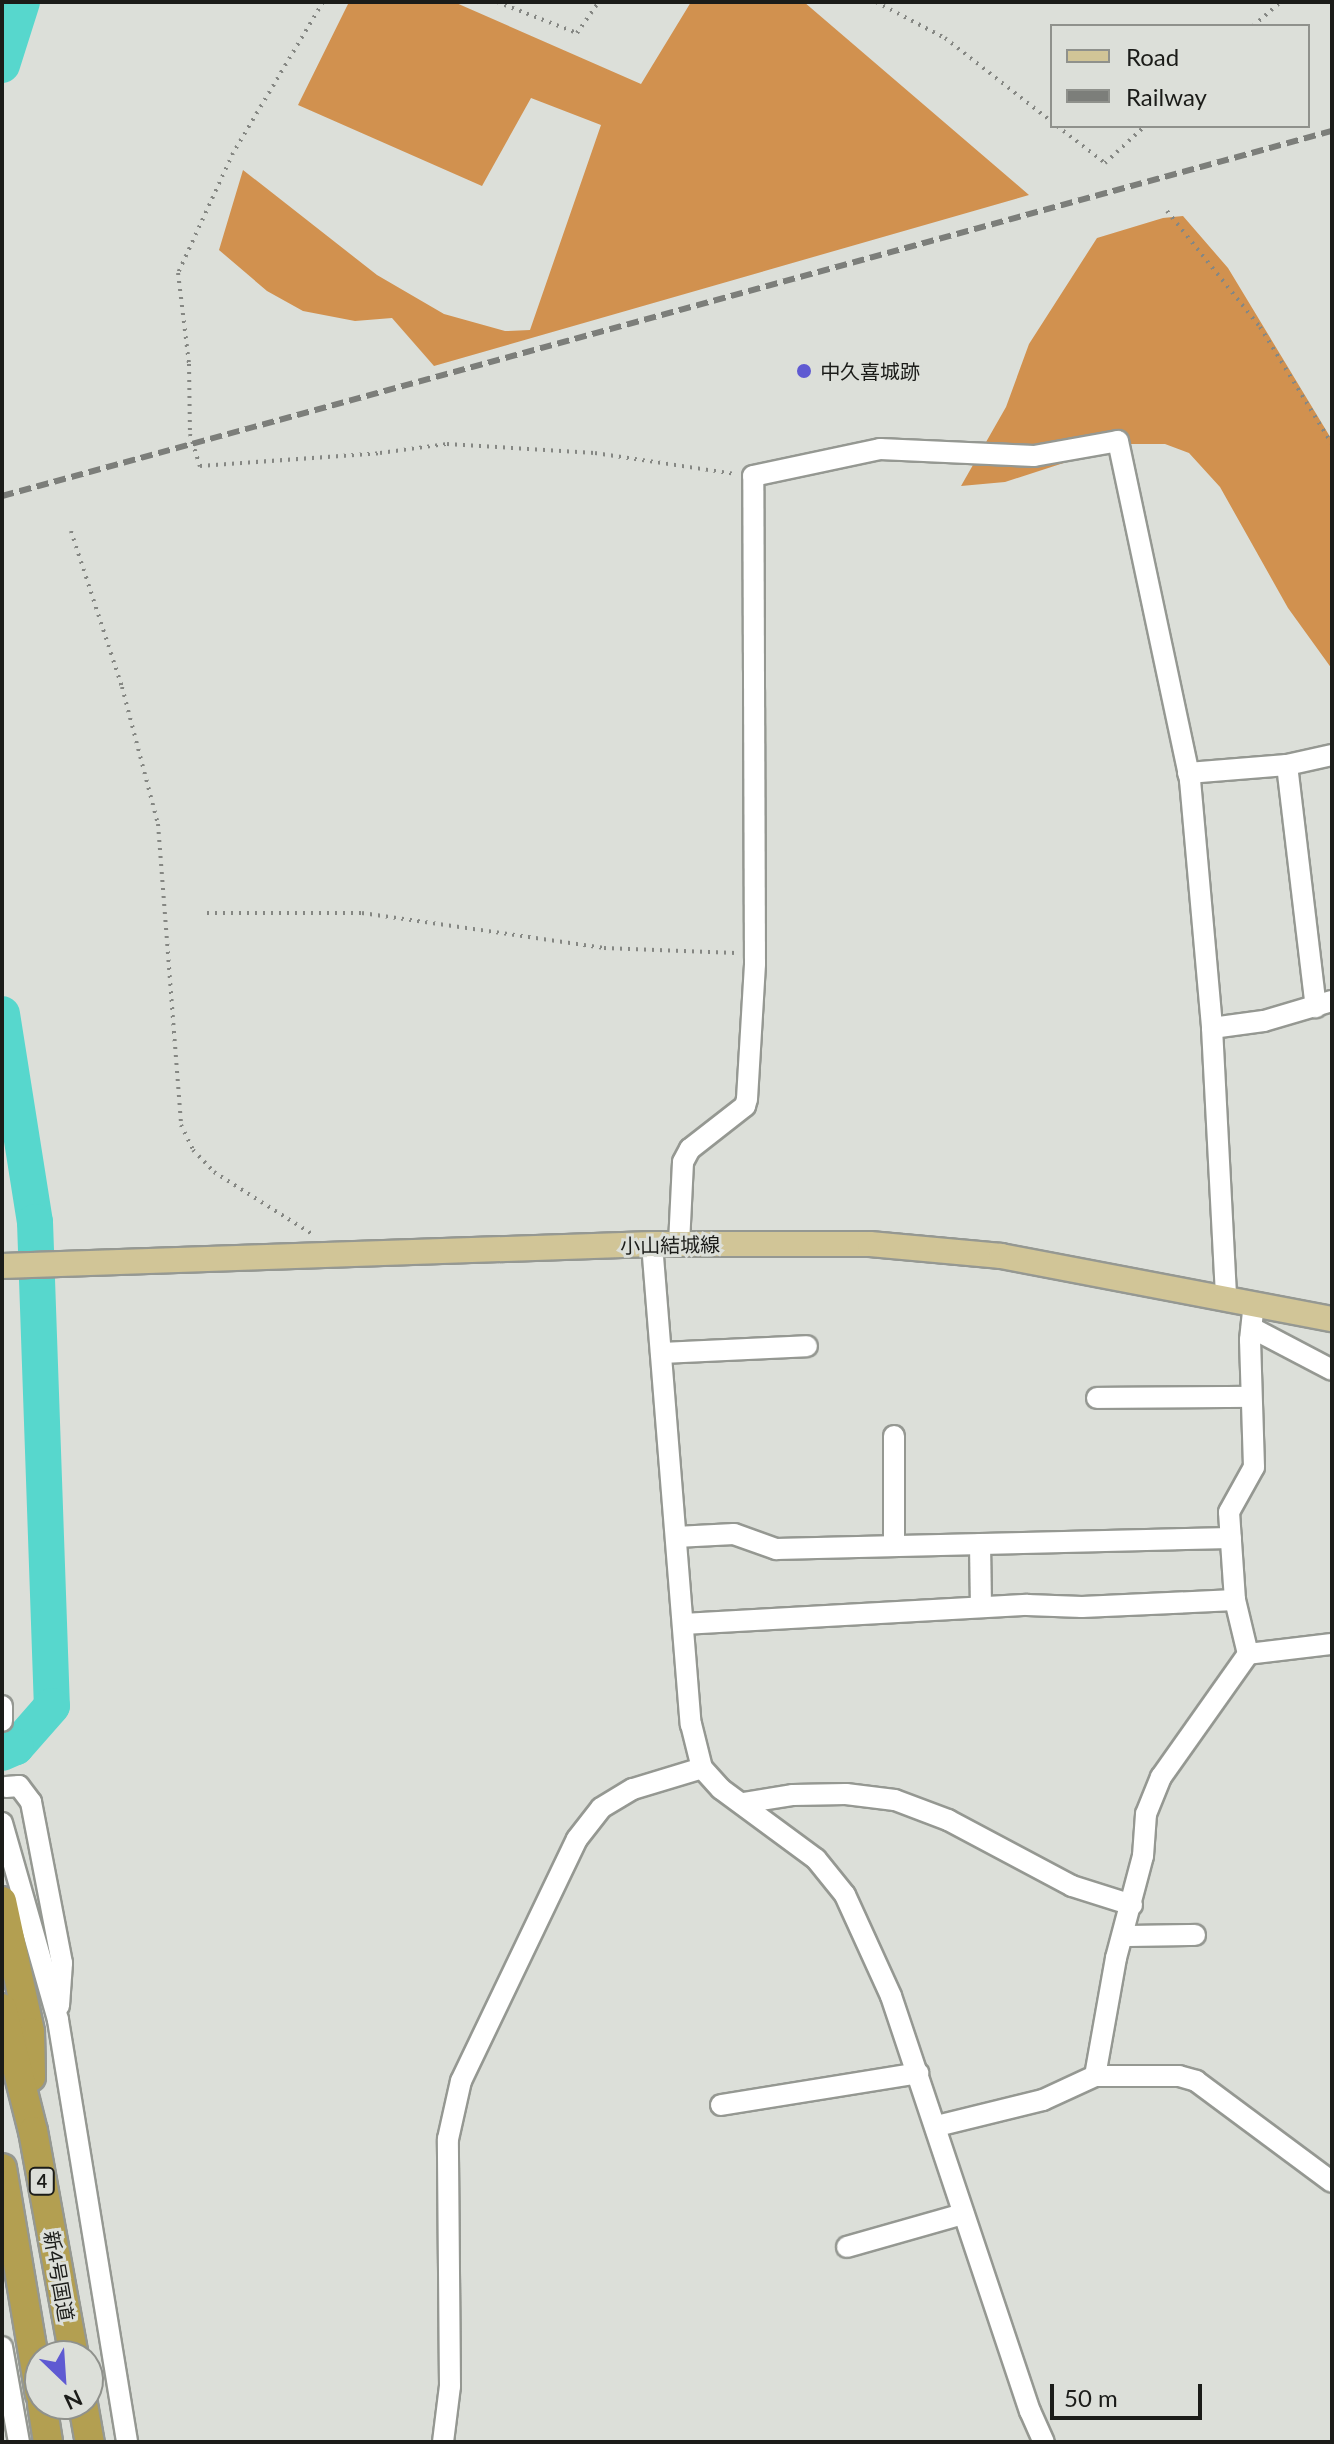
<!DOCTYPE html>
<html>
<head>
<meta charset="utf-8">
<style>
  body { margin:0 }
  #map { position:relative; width:1334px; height:2444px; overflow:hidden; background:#dcdfd9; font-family:Lato,"Noto Sans JP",sans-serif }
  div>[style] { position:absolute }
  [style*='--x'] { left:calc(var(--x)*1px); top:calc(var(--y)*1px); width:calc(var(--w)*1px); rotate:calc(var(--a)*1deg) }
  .forest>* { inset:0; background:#d1914f }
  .river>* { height:36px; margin:-18px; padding:0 18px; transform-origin:18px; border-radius:18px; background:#57d7cd }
  .path>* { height:4px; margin-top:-2px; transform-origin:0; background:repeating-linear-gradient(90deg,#858783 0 2px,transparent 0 8px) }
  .roads { filter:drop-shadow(2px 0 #959892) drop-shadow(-2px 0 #959892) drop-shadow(0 2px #959892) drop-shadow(0 -2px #959892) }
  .minor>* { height:20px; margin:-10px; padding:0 10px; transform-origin:10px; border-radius:10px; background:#fff }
  .major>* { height:24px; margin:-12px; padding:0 12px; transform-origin:12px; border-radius:12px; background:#d1c597 }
  .highway>* { height:28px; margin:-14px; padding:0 14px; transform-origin:14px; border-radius:14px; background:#b39f51 }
  .rail>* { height:6px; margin-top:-3px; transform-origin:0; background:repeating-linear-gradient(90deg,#7c7e7a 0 12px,transparent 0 18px) }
  .dots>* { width:22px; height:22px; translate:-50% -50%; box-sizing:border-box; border:4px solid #dcdfd9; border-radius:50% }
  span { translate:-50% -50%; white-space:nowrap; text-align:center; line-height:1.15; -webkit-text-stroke:6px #dcdfd9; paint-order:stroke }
  .shield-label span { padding:2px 6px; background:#dcdfd9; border:2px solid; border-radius:6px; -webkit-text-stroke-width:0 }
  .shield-label { font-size:18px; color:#1b1c19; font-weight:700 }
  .poi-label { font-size:20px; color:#1b1c19 }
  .left { translate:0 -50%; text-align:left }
  .street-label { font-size:20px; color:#1b1c19 }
  .frame { position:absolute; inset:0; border:4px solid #1b1c19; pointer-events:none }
  .legend { position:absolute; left:1050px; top:24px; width:260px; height:104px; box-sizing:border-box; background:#dcdfd9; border:2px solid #8f918c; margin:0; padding:10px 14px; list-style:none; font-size:24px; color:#1b1c19 }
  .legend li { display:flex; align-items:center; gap:16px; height:40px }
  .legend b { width:40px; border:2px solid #8f918c }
  .north { position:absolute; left:24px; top:2340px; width:80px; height:80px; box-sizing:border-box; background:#dcdfd9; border:2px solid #8f918c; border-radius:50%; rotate:155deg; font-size:22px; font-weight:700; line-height:32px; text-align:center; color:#1b1c19 }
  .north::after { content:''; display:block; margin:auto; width:28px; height:36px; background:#5f5ad2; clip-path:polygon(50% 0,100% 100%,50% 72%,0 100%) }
  .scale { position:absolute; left:1050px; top:2384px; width:152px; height:36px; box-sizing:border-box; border:4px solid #1b1c19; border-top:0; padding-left:10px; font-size:24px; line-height:28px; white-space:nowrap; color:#1b1c19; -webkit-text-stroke:6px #dcdfd9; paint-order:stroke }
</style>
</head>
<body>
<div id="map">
  <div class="forest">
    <i style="clip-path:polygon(349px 2px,454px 2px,641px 84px,691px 2px,804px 2px,1029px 195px,434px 366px,392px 318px,355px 321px,303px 311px,267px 291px,219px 250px,243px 170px,377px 275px,444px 314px,505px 331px,530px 330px,601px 125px,531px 98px,482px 186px,298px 105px)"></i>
    <i style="clip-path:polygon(1183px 216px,1228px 268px,1332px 440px,1332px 669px,1288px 608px,1220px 487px,1189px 453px,1165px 444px,1122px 444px,1005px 482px,961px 486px,1006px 407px,1029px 344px,1097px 238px,1163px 218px)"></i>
  </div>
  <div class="river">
    <i style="--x:2;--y:65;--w:66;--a:-72.4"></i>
    <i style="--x:2;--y:1014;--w:211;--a:81"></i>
    <i style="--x:35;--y:1222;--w:484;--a:88"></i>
    <i style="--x:52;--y:1706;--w:55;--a:131.3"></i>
    <i style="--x:16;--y:1747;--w:15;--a:157"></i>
  </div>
  <div class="path">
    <i style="--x:323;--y:2;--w:176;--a:120.8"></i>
    <i style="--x:233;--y:153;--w:132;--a:114.6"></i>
    <i style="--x:178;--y:273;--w:92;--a:83.1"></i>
    <i style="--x:189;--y:364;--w:70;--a:89.2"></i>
    <i style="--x:190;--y:434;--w:34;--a:73"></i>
    <i style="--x:200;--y:466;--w:180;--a:-4.1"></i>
    <i style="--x:380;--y:453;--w:68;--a:-7.7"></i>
    <i style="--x:447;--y:444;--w:148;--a:3.5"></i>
    <i style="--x:595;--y:453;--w:143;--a:8.5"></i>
    <i style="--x:497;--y:2;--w:86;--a:21.2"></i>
    <i style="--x:577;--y:33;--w:38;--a:-55"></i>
    <i style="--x:876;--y:2;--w:78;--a:27.6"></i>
    <i style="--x:945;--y:38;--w:136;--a:38.1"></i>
    <i style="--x:1253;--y:26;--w:37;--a:-41"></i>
    <i style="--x:1057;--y:126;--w:61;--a:37.6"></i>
    <i style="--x:1105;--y:163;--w:54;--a:-42.8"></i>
    <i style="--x:1167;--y:211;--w:149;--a:51.3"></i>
    <i style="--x:1260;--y:327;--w:137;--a:58.4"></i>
    <i style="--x:71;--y:531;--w:164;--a:71.9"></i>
    <i style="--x:122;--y:687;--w:142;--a:75.3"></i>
    <i style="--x:158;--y:824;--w:302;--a:85.6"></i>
    <i style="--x:181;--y:1125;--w:28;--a:64"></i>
    <i style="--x:193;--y:1150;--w:30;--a:46"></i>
    <i style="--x:214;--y:1172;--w:116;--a:32.3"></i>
    <i style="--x:207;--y:913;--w:155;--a:0"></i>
    <i style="--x:362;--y:913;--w:245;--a:8.2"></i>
    <i style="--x:604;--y:948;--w:132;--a:2.2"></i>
  </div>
  <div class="roads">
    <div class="minor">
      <i style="--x:1287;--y:765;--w:244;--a:83.2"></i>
      <i style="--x:1188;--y:773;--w:99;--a:-4.6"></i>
      <i style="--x:1287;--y:765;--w:46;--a:-12.5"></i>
      <i style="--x:1212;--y:1028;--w:52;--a:-7.7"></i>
      <i style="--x:1264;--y:1021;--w:71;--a:-16.4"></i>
      <i style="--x:652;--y:1244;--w:482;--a:85.4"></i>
      <i style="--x:691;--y:1724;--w:45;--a:76"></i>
      <i style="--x:702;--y:1768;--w:28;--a:48"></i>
      <i style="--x:721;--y:1789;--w:118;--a:36.4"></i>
      <i style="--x:816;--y:1859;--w:46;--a:51.1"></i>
      <i style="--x:845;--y:1895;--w:111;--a:65.5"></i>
      <i style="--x:891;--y:1996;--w:438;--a:71.5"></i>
      <i style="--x:1030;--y:2411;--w:34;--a:66"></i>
      <i style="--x:679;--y:1244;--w:82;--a:-87.2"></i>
      <i style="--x:683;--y:1162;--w:15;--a:-62"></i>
      <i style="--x:690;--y:1149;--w:70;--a:-38"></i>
      <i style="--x:745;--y:1106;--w:7;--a:-74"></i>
      <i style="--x:747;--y:1099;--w:135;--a:-86.6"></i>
      <i style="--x:755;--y:964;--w:488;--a:-90.2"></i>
      <i style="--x:753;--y:476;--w:130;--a:-12"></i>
      <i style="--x:880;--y:449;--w:154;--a:2.6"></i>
      <i style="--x:1034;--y:456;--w:85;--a:-10.1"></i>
      <i style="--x:1118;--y:441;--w:347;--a:78"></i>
      <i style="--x:1190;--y:780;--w:249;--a:84.9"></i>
      <i style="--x:1212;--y:1028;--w:271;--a:87"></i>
      <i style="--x:1252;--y:1328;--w:90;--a:27.7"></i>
      <i style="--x:661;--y:1353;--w:146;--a:-2.7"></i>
      <i style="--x:1097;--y:1398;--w:154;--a:-0.4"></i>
      <i style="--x:676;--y:1537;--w:58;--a:-3"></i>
      <i style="--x:734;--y:1534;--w:45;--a:19.7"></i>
      <i style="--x:776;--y:1549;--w:455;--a:-1.4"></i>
      <i style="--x:980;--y:1544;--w:63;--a:89.1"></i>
      <i style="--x:894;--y:1546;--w:110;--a:-90"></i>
      <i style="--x:683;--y:1624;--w:345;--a:-3.2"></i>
      <i style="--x:1027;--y:1605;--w:55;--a:2.1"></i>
      <i style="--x:1082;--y:1607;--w:153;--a:-2.6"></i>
      <i style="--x:1248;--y:1654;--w:56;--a:-103.5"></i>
      <i style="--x:1235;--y:1600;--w:88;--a:-93.9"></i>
      <i style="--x:1229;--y:1512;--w:51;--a:-60.9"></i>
      <i style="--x:1254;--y:1467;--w:127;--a:-91.8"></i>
      <i style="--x:1250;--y:1340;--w:36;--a:-84"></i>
      <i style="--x:2;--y:1706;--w:15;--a:90"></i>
      <i style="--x:6;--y:1787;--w:13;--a:-4"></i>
      <i style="--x:19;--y:1786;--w:20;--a:53"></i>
      <i style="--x:31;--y:1802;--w:164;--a:79.1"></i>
      <i style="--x:62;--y:1963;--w:43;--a:94"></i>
      <i style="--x:743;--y:1803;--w:51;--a:-9.1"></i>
      <i style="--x:793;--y:1795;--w:53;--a:-1.1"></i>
      <i style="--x:846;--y:1794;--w:49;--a:7"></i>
      <i style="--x:895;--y:1800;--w:57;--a:20.7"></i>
      <i style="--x:948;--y:1820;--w:140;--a:28"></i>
      <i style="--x:1072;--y:1886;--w:63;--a:17.6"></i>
      <i style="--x:2;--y:1823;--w:205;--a:74.1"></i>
      <i style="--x:58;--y:2020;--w:428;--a:80.7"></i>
      <i style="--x:1123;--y:1936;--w:72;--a:-0.8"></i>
      <i style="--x:1095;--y:2076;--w:120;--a:-79.9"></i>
      <i style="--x:1116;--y:1958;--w:106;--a:-75.2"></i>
      <i style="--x:1143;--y:1856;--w:42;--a:-85.9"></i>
      <i style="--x:1146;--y:1814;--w:40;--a:-68"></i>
      <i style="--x:1161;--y:1777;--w:151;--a:-54.7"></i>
      <i style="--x:1248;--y:1654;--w:85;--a:-6.8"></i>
      <i style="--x:721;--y:2105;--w:200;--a:-9.2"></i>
      <i style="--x:937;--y:2126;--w:109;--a:-13.8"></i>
      <i style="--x:1043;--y:2100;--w:57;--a:-24.8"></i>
      <i style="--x:1095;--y:2076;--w:84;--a:0"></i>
      <i style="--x:1179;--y:2076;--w:18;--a:16"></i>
      <i style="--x:1196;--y:2081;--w:169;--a:36.6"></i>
      <i style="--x:847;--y:2247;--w:121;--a:-15.9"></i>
      <i style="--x:2;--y:2347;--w:97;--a:79.9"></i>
      <i style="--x:443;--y:2442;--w:56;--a:-82.9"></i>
      <i style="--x:450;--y:2386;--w:247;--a:-90.5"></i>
      <i style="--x:448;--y:2139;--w:59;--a:-77.4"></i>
      <i style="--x:461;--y:2081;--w:268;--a:-64.4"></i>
      <i style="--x:577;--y:1839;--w:39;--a:-52"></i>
      <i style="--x:601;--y:1808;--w:37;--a:-31"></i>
      <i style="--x:633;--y:1789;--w:72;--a:-16.9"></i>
    </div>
    <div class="major">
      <i style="--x:2;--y:1266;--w:650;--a:-1.94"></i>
      <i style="--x:652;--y:1244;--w:218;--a:0"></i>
      <i style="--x:870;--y:1244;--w:132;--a:5.2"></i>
      <i style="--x:1001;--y:1256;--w:337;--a:10.8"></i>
    </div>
    <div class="highway">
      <i style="--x:2;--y:1901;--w:134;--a:77.9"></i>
      <i style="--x:30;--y:2032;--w:45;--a:88.7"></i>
      <i style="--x:2;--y:2008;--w:127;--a:75.9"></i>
      <i style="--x:33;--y:2131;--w:229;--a:79.7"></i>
      <i style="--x:2;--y:2168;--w:229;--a:80.5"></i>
      <i style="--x:42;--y:2404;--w:38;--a:81"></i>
      <i style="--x:83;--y:2404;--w:39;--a:80"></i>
    </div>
  </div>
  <div class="rail">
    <i style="--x:2;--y:496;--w:1379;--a:-15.35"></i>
  </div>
  <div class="dots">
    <i style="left:804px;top:371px;background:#5f5ad2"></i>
  </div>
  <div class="shield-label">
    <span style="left:42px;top:2181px">4</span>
  </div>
  <div class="poi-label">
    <span class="left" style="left:820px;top:371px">中久喜城跡</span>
  </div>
  <div class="street-label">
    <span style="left:670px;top:1245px;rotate:-1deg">小山結城線</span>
    <span style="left:59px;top:2276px;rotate:80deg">新4号国道</span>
  </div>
  <div class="frame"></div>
  <ul class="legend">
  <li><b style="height:10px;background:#d1c597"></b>Road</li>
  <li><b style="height:10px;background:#7c7e7a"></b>Railway</li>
  </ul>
  <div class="north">N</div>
  <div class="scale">50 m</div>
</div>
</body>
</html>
